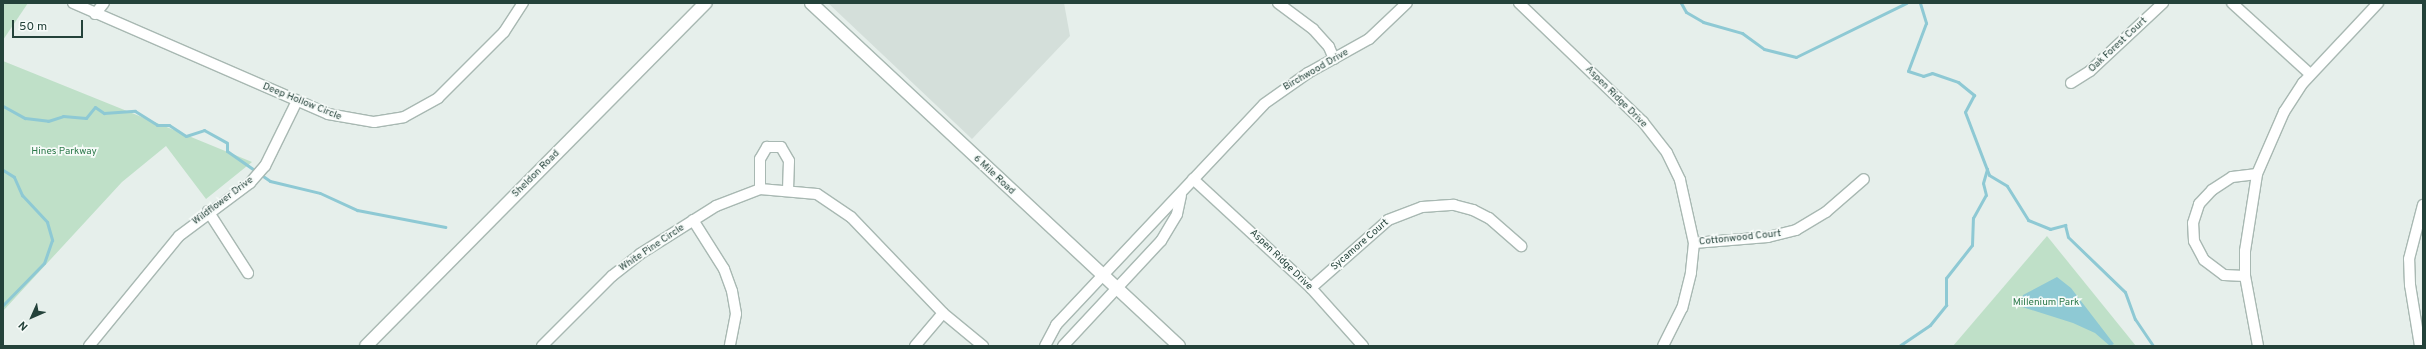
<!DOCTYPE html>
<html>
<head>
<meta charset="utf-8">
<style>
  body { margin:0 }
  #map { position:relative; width:2426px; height:349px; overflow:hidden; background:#e6efeb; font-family:Overpass,sans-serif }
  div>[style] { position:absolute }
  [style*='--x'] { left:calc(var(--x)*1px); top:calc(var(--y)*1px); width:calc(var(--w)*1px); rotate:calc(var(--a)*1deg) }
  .built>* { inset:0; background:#d4dfda }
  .green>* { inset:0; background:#bfe0c8 }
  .water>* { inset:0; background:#8ec9d4 }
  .stream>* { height:3px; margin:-1.5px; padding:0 1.5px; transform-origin:1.5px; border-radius:1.5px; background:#8ec9d4 }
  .roads { filter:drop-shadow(1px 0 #a8b8b2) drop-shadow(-1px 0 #a8b8b2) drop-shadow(0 1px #a8b8b2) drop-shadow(0 -1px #a8b8b2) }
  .minor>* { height:10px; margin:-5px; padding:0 5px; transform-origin:5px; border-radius:5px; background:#fff }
  .tertiary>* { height:12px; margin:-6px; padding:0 6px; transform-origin:6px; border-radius:6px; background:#fff }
  .secondary>* { height:12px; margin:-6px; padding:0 6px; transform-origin:6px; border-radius:6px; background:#fff }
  span { translate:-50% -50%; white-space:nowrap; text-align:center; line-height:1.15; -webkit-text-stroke:3.5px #f7fbf9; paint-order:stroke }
  .street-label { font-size:10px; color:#24423a }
  .park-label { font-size:10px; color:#2d7a4b }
  .frame { position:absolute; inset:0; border:4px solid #24423a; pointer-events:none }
  .north { position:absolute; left:12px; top:297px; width:40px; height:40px; -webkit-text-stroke:3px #f7fbf9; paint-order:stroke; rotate:225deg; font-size:11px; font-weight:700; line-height:16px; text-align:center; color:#24423a }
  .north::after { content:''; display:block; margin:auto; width:14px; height:18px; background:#24423a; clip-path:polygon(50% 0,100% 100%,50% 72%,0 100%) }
  .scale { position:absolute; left:12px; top:20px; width:71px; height:18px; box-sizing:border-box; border:2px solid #24423a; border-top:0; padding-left:5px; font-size:12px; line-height:14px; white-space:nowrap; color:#24423a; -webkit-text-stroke:3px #f7fbf9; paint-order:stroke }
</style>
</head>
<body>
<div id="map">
  <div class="built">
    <i style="clip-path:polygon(828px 3px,1064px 3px,1070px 36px,972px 139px)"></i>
  </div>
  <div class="green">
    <i style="clip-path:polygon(3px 3px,28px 3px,3px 40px)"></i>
    <i style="clip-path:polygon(3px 61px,174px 130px,252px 162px,206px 199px,166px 146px,122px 182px,3px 311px)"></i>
    <i style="clip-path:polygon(2047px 236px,2136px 346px,1953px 346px)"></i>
  </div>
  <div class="water">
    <i style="clip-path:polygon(2057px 277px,2071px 288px,2114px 344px,2110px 346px,2095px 333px,2073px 323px,2019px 306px,2023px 295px)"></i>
  </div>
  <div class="stream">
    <i style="--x:1681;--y:3;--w:10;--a:61"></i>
    <i style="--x:1686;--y:12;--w:20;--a:30"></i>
    <i style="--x:1703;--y:22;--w:41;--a:15.8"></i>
    <i style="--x:1742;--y:33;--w:27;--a:36"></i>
    <i style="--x:1764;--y:49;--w:33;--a:14"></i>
    <i style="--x:1796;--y:57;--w:123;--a:-26.1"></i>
    <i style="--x:1920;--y:3;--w:21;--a:73"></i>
    <i style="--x:1926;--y:23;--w:51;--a:110.6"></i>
    <i style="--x:1908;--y:71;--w:16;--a:18"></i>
    <i style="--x:1923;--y:76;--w:9;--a:-18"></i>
    <i style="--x:1932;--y:73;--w:28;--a:19"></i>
    <i style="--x:1958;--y:82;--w:21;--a:39"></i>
    <i style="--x:1974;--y:95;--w:19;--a:118"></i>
    <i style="--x:1965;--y:112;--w:67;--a:69.1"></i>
    <i style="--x:1989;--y:175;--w:21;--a:31"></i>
    <i style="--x:2007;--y:186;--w:40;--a:58"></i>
    <i style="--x:2028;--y:220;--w:24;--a:22"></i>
    <i style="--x:2050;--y:229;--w:16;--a:-15"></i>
    <i style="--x:2065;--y:225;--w:12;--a:76"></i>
    <i style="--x:2068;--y:237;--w:79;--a:44"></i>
    <i style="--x:2125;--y:292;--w:29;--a:70"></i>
    <i style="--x:2135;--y:319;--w:32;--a:56"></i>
    <i style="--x:3;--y:106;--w:25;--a:29"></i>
    <i style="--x:25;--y:118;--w:23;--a:7"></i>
    <i style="--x:48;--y:121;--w:16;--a:-18"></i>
    <i style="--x:63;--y:116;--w:23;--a:5"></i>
    <i style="--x:86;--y:118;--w:14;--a:-51"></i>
    <i style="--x:95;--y:107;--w:11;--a:34"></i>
    <i style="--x:104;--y:113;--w:31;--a:-4"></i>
    <i style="--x:135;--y:111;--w:26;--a:32"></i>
    <i style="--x:157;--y:125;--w:12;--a:0"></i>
    <i style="--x:169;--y:125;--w:20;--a:33"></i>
    <i style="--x:186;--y:136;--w:19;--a:-18"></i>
    <i style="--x:204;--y:130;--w:26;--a:29"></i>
    <i style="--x:227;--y:143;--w:8;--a:90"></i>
    <i style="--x:227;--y:151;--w:52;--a:34.9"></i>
    <i style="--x:270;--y:181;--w:51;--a:13.5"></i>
    <i style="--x:320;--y:193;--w:41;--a:24.7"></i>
    <i style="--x:357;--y:210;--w:90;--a:10.9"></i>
    <i style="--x:3;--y:170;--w:13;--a:32"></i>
    <i style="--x:14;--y:177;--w:20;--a:66"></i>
    <i style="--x:22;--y:195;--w:37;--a:47"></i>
    <i style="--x:47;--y:222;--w:19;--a:74"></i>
    <i style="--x:52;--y:240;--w:24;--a:109"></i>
    <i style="--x:44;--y:263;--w:59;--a:134.3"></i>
    <i style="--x:1899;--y:346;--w:37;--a:-34"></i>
    <i style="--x:1930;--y:325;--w:26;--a:-51"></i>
    <i style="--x:1946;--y:305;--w:27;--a:-90"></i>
    <i style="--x:1946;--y:278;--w:42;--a:-51.8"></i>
    <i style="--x:1972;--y:245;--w:27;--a:-88"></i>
    <i style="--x:1973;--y:218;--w:26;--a:-61"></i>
    <i style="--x:1986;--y:195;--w:12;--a:-104"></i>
    <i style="--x:1983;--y:183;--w:15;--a:-74"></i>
  </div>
  <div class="roads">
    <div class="minor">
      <i style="--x:73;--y:3;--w:278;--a:23.5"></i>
      <i style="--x:328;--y:114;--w:47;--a:9.9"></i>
      <i style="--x:374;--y:122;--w:30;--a:-9"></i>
      <i style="--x:404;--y:117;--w:39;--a:-29"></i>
      <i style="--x:438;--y:98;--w:93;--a:-45"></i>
      <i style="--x:504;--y:32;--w:35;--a:-57"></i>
      <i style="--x:1278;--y:3;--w:44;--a:36.6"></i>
      <i style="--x:1313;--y:29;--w:24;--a:48"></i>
      <i style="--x:1329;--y:47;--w:13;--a:67"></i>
      <i style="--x:1519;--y:3;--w:172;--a:43.8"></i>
      <i style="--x:1643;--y:122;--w:39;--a:52"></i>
      <i style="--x:1667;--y:153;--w:30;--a:64"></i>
      <i style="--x:1680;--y:180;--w:65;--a:77.5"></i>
      <i style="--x:1694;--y:243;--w:30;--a:96"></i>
      <i style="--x:1691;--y:273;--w:36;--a:104"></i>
      <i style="--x:1682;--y:308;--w:42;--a:116.6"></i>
      <i style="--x:2232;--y:3;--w:105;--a:42.3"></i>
      <i style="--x:95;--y:14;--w:14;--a:-51"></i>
      <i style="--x:2071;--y:83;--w:22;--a:-32"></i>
      <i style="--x:2090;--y:71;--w:100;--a:-43"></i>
      <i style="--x:1193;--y:179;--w:161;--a:42.7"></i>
      <i style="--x:1311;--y:288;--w:78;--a:48.1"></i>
      <i style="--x:760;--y:189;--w:30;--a:-90"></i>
      <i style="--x:760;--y:159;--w:14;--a:-60"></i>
      <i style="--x:767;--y:147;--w:14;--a:0"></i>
      <i style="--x:781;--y:147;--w:16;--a:60"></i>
      <i style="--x:789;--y:161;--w:29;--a:92"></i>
      <i style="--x:208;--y:211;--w:74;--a:57.2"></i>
      <i style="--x:693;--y:220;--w:58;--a:57.7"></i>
      <i style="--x:724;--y:269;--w:23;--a:70"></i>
      <i style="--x:732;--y:291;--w:23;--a:80"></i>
      <i style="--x:736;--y:314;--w:33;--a:101"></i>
      <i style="--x:1694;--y:243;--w:74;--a:-4.6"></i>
      <i style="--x:1768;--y:237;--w:29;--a:-14"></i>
      <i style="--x:1796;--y:230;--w:35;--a:-31"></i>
      <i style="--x:1826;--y:212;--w:50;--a:-41"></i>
      <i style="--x:2245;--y:276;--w:21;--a:-177"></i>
      <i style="--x:2224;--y:275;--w:25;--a:-143"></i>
      <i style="--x:2204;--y:260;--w:21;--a:-118"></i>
      <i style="--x:2194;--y:241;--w:18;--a:-93"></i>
      <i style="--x:2193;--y:223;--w:20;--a:-72"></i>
      <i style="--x:2199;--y:204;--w:19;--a:-47"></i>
      <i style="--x:2212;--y:190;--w:24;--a:-33"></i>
      <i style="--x:2232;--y:177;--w:25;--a:-7"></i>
      <i style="--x:1311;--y:288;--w:103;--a:-41.4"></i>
      <i style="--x:1388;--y:220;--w:36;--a:-21"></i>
      <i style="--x:1422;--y:207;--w:32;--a:-4"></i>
      <i style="--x:1454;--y:205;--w:20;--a:15"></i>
      <i style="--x:1473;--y:210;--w:18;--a:27"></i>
      <i style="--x:1489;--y:218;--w:43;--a:41.2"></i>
      <i style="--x:89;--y:346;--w:142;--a:-50.7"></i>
      <i style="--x:179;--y:236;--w:89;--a:-36.7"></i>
      <i style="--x:250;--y:183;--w:23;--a:-49"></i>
      <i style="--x:265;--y:166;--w:72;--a:-63.8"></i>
      <i style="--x:542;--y:346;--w:99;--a:-45"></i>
      <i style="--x:612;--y:276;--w:36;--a:-38"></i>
      <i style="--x:640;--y:254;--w:90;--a:-32.3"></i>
      <i style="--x:716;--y:206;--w:47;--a:-21.1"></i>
      <i style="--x:760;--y:189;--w:57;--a:5"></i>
      <i style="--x:817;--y:194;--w:41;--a:34.1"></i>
      <i style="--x:851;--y:217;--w:133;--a:46.2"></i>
      <i style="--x:943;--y:313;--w:52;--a:39.5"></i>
      <i style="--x:915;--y:346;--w:43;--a:-49.7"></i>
      <i style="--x:1045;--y:346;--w:24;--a:-62"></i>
      <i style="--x:1056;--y:325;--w:303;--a:-46.7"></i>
      <i style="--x:1264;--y:104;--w:54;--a:-35.2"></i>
      <i style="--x:1308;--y:73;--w:70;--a:-29.1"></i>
      <i style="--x:1369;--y:39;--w:52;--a:-43.5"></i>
      <i style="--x:1063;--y:346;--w:144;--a:-47"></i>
      <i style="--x:1161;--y:241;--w:31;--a:-59"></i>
      <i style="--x:1177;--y:214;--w:19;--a:-78"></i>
      <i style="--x:2258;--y:346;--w:71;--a:-100.5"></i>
      <i style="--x:2245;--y:276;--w:25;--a:-90"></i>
      <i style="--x:2245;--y:251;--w:78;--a:-81.1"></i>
      <i style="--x:2257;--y:174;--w:68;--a:-66.5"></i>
      <i style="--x:2284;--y:112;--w:35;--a:-57"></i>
      <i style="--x:2303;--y:83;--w:110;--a:-46.8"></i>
      <i style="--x:2420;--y:346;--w:62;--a:-99.3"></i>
      <i style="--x:2410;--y:285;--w:26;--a:-92"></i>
      <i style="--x:2409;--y:259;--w:56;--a:-75.5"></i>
    </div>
    <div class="tertiary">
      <i style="--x:811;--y:3;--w:503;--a:42.99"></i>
    </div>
    <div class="secondary">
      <i style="--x:366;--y:346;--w:483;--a:-45.3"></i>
    </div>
  </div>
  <div class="street-label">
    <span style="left:2118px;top:45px;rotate:-43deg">Oak Forest Court</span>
    <span style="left:1316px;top:70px;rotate:-30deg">Birchwood Drive</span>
    <span style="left:1616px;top:97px;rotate:45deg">Aspen Ridge Drive</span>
    <span style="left:302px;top:102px;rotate:22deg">Deep Hollow Circle</span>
    <span style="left:536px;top:174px;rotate:-45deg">Sheldon Road</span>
    <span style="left:994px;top:175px;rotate:43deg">6 Mile Road</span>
    <span style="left:223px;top:201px;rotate:-37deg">Wildflower Drive</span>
    <span style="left:1740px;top:238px;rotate:-6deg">Cottonwood Court</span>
    <span style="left:1360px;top:245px;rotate:-41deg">Sycamore Court</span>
    <span style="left:652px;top:248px;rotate:-34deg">White Pine Circle</span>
    <span style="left:1281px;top:260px;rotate:44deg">Aspen Ridge Drive</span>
  </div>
  <div class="park-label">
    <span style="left:64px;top:152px">Hines Parkway</span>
    <span style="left:2046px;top:303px">Millenium Park</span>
  </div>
  <div class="frame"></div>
  <div class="north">N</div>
  <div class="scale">50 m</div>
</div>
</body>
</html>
